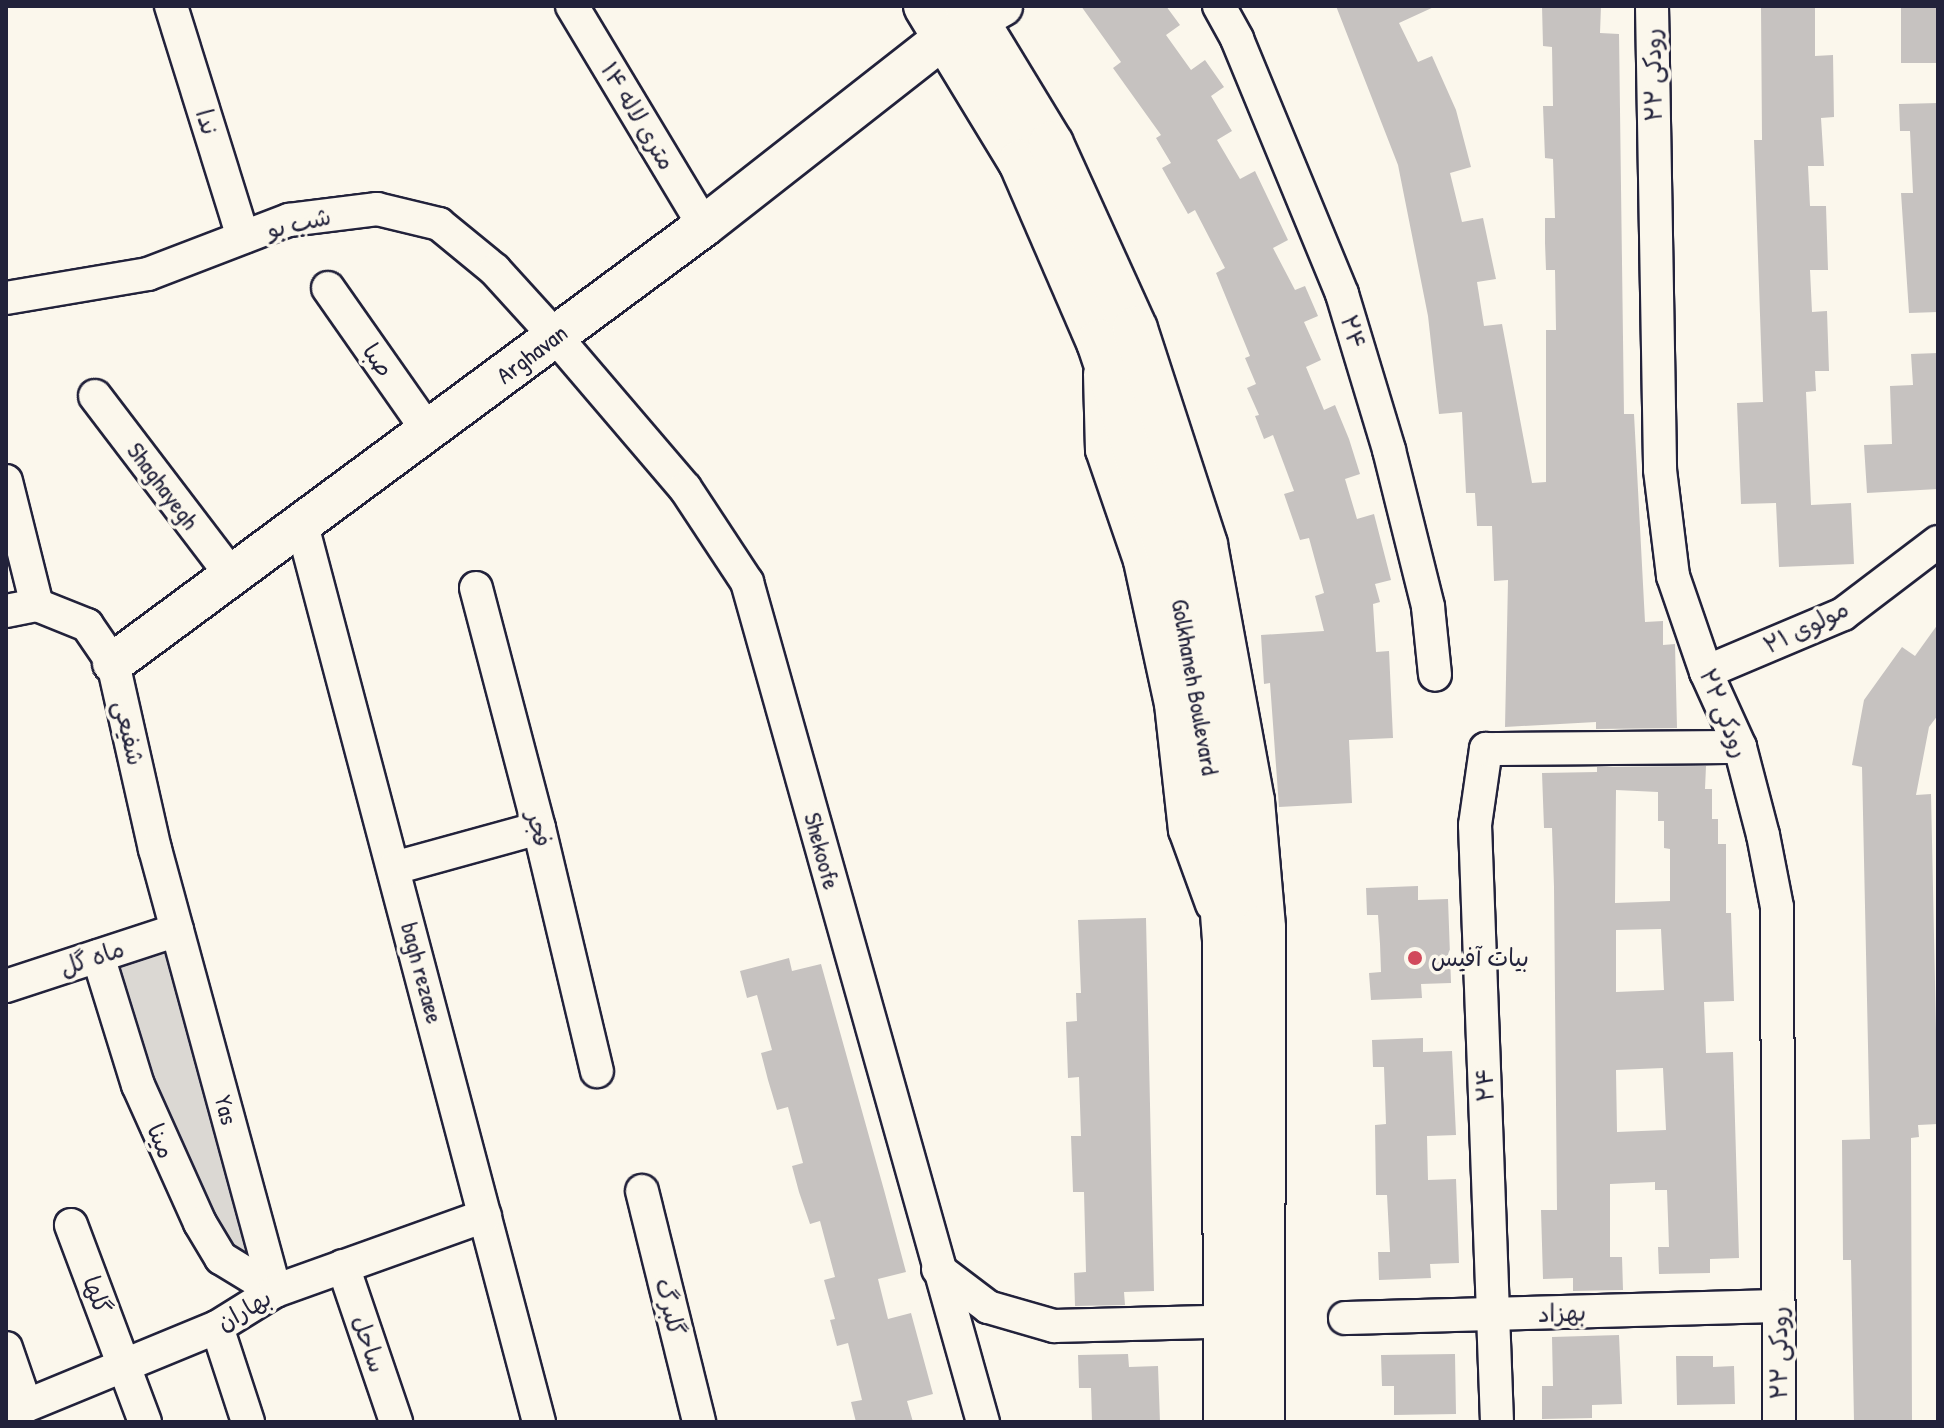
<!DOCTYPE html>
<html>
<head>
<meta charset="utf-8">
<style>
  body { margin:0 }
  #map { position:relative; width:1944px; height:1428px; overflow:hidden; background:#fbf7ec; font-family:"Patrick Hand","Playpen Sans Arabic",sans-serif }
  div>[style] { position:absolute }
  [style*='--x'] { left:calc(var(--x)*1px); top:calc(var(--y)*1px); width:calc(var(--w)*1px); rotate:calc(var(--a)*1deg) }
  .green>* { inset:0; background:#dbd8d3 }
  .building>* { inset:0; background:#c6c2c0; transform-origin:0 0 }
  .roads { filter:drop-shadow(2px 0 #22223b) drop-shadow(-2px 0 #22223b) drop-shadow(0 2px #22223b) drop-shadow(0 -2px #22223b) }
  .minor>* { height:32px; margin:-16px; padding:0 16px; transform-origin:16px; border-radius:16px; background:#fbf7ec }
  .tertiary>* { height:40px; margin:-20px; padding:0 20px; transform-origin:20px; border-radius:20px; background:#fbf7ec }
  .secondary>* { height:44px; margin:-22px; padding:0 22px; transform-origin:22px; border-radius:22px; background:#fbf7ec }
  .dots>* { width:22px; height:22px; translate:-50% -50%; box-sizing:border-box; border:4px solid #fbf7ec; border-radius:50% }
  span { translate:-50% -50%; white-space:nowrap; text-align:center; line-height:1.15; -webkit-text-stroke:7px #fbf7ec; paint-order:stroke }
  .street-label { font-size:24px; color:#22223b }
  .poi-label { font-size:24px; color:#22223b }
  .left { translate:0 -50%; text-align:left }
  .frame { position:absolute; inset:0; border:8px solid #22223b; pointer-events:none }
</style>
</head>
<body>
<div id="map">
  <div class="green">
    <i style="clip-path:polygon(169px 950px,256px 1267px,220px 1237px,145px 1071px,114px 965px)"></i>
  </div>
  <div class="building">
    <i style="clip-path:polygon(1081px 6px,1166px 6px,1180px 25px,1166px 35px,1191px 70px,1205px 60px,1224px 87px,1211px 96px,1232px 131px,1217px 140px,1240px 179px,1255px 171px,1288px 240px,1273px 248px,1295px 290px,1305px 286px,1318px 316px,1304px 322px,1321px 360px,1306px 367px,1324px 410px,1335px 405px,1349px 439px,1360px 474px,1345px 479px,1357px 519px,1374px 514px,1391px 580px,1375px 584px,1380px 602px,1373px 604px,1376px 652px,1389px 651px,1393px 738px,1349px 740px,1352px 803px,1279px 807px,1270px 683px,1264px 684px,1261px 635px,1324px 631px,1315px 596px,1324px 593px,1309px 538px,1300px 540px,1284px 494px,1294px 491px,1273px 435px,1264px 439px,1255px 416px,1259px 415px,1247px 388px,1256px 384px,1245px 358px,1250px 356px,1216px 273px,1225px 268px,1195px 210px,1188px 214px,1162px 168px,1171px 163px,1156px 138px,1161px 135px,1113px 68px,1121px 62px)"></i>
    <i style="clip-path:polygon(1336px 6px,1436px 6px,1399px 23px,1418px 62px,1432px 56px,1456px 110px,1471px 167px,1450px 173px,1462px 222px,1483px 218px,1496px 279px,1477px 282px,1484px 326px,1502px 324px,1532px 483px,1546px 482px,1546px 330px,1556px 330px,1555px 270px,1546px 270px,1545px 243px,1545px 218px,1555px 218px,1553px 159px,1545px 158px,1543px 106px,1553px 106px,1552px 47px,1543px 46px,1542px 6px,1601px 6px,1600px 33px,1619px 34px,1624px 414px,1634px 414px,1645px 622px,1663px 621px,1663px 645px,1675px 644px,1677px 728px,1596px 729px,1596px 722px,1505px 727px,1508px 580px,1494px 581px,1492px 526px,1477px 526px,1475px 493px,1466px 493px,1462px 412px,1439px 414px,1428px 316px,1398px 165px)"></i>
    <i style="clip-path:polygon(1761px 6px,1815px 6px,1815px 56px,1833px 55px,1834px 117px,1821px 118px,1824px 166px,1808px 166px,1810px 206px,1826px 206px,1828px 270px,1810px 270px,1812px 312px,1827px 311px,1829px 371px,1815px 371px,1816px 391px,1806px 392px,1811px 505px,1851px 503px,1854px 564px,1779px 567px,1776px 503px,1741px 504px,1737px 403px,1763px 402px,1754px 140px,1762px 140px)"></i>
    <i style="left:1901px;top:6px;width:37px;height:57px"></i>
    <i style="clip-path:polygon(1938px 103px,1938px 312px,1909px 313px,1901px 193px,1913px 193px,1910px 131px,1900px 131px,1899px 104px)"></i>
    <i style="clip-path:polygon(1938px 353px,1938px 489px,1867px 493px,1864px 445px,1892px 444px,1890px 386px,1913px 385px,1911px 354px)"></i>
    <i style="clip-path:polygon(1938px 624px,1938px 715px,1929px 727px,1916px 795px,1931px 794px,1938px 1124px,1918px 1125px,1919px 1137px,1911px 1138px,1912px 1422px,1854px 1422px,1851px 1260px,1843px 1260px,1842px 1140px,1870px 1139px,1862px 767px,1852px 765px,1864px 700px,1902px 647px,1915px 656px)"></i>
    <i style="clip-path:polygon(evenodd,1706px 766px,1705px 789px,1712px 789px,1712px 819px,1718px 819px,1718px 844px,1726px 844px,1726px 913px,1731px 913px,1734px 1001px,1704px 1002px,1706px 1053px,1733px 1052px,1739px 1258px,1710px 1259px,1710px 1273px,1659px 1274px,1658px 1247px,1669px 1247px,1667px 1190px,1655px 1190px,1655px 1182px,1610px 1184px,1610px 1257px,1622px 1257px,1623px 1290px,1573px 1291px,1573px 1278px,1543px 1279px,1541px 1210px,1557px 1210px,1554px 887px,1552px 828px,1544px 828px,1542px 773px,1597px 772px,1597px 767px,1706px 766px,1616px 790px,1658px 792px,1658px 821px,1664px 821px,1664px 848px,1670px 849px,1670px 901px,1615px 903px,1616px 790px,1706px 766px,1661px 929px,1664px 990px,1616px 992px,1616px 930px,1661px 929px,1706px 766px,1663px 1068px,1666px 1130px,1617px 1132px,1616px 1070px,1663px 1068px)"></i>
    <i style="clip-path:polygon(1418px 886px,1418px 900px,1448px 899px,1451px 983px,1421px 984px,1422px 998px,1371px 1000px,1369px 973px,1381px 972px,1380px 944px,1378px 915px,1367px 915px,1366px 888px)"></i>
    <i style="clip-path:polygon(1146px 918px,1154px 1291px,1124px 1292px,1125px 1305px,1075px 1306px,1074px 1273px,1086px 1272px,1084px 1192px,1073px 1192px,1071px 1136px,1081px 1136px,1079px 1077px,1068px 1078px,1066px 1022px,1077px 1021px,1076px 993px,1081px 993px,1078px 920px)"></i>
    <i style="clip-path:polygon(789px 958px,792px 971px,821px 964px,884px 1190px,906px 1272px,878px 1279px,888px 1319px,911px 1313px,933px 1394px,907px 1401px,913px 1422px,856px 1422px,851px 1402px,862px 1400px,848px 1343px,837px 1346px,830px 1320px,835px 1319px,824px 1280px,835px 1277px,820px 1221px,810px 1224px,799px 1192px,792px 1166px,803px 1163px,788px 1107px,777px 1110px,768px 1080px,761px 1053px,772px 1050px,757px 995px,747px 998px,740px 971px)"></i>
    <i style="clip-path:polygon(1423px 1038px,1423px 1052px,1452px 1051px,1456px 1135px,1427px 1136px,1428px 1180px,1456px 1179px,1459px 1263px,1430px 1264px,1431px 1278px,1379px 1280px,1378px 1252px,1390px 1252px,1387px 1195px,1376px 1195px,1375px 1125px,1386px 1124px,1384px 1067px,1373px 1067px,1372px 1040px)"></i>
    <i style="clip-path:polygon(1619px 1335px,1622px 1404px,1592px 1405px,1592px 1418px,1542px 1419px,1542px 1386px,1553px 1386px,1552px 1337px)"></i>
    <i style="clip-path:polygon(1128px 1354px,1129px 1367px,1158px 1366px,1160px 1422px,1092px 1422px,1091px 1388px,1079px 1388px,1078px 1355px)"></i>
    <i style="clip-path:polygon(1455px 1354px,1456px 1414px,1394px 1415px,1394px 1386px,1382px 1386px,1381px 1355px)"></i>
    <i style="clip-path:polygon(1676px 1356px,1713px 1356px,1713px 1367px,1734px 1366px,1735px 1404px,1677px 1405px)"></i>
  </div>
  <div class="roads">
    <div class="minor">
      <i style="--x:171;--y:6;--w:242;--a:72.7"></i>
      <i style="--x:572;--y:6;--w:257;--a:59"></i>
      <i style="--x:1219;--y:6;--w:38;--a:61"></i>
      <i style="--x:1237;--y:39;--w:276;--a:67.6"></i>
      <i style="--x:1342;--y:294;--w:163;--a:73.2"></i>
      <i style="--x:1389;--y:450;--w:162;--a:76"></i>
      <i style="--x:1428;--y:607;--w:68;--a:84.1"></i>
      <i style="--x:1652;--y:6;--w:464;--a:89"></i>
      <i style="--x:1660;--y:470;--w:107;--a:83"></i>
      <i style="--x:1673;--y:576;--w:102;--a:71"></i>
      <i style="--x:1706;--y:672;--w:82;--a:65.6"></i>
      <i style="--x:1740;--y:747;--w:91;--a:75.4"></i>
      <i style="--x:1763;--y:835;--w:73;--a:79"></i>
      <i style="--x:1777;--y:907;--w:515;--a:89.78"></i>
      <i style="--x:328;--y:288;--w:176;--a:55"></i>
      <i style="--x:6;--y:298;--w:144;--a:-9.6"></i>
      <i style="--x:148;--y:274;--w:151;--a:-21"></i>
      <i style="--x:289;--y:220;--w:89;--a:-7.1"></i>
      <i style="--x:377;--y:209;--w:64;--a:13.6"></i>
      <i style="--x:439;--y:224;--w:72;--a:39.4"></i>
      <i style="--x:495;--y:270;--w:89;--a:47.7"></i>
      <i style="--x:555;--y:336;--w:200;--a:49.5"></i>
      <i style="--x:685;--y:488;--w:113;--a:56.6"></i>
      <i style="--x:747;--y:582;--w:873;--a:74.31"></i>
      <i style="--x:1100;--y:374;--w:76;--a:88.5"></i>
      <i style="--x:1102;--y:450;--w:117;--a:71.1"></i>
      <i style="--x:1140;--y:561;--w:146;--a:77.8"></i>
      <i style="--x:1171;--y:704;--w:127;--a:83.7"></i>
      <i style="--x:1185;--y:830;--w:79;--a:70"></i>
      <i style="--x:95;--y:396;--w:226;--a:52.7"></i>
      <i style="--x:6;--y:481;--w:128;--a:76"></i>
      <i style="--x:302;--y:525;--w:928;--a:75.2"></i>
      <i style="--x:476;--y:588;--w:248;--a:75.3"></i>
      <i style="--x:539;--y:828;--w:250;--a:76.6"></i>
      <i style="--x:6;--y:611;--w:32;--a:-11"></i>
      <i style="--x:37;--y:605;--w:54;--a:21.8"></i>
      <i style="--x:87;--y:625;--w:46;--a:55.6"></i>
      <i style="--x:113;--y:663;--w:191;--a:77.3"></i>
      <i style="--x:155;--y:849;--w:458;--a:74.8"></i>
      <i style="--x:1706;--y:672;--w:149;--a:-22.9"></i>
      <i style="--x:1843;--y:614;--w:119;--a:-37.2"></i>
      <i style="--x:394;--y:868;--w:150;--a:-15.4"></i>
      <i style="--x:98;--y:956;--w:135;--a:72.8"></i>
      <i style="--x:138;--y:1085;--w:151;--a:65.8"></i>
      <i style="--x:200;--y:1223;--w:41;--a:59"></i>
      <i style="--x:221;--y:1258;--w:63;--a:31.4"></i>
      <i style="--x:6;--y:986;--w:180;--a:-18.1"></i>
      <i style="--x:642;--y:1191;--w:238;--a:76.1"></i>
      <i style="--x:71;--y:1225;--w:210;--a:69.4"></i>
      <i style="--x:343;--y:1266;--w:165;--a:71.2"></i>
      <i style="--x:938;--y:1269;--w:63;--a:37.2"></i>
      <i style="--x:988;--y:1307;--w:69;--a:16.1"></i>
      <i style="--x:1054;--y:1326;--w:192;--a:-1.5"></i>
      <i style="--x:1345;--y:1318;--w:433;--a:-1.6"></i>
      <i style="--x:217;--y:1327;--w:100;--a:71.9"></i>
      <i style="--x:6;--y:1348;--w:61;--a:71"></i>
      <i style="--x:6;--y:1414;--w:228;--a:-22.4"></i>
      <i style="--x:217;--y:1327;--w:68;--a:-31.8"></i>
      <i style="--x:275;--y:1291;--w:223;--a:-19.7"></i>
      <i style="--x:1497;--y:1422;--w:597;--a:-92.11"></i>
      <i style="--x:1475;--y:825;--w:77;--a:-81.8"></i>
      <i style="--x:1486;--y:749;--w:254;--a:-0.5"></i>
    </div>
    <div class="tertiary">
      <i style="--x:949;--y:36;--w:61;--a:-29.5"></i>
      <i style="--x:113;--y:663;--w:735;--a:-36.48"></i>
      <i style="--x:704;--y:226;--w:306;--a:-38.1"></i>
      <i style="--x:945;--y:37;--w:30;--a:-49"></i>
    </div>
    <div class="secondary">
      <i style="--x:926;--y:6;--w:183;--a:58.7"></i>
      <i style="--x:1021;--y:162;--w:196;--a:66.6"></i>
      <i style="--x:1099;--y:342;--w:224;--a:71.5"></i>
      <i style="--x:1170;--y:554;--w:134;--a:77.9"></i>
      <i style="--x:1198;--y:685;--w:126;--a:82.3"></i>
      <i style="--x:1215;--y:810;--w:130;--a:85.6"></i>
      <i style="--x:1225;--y:940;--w:482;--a:89.9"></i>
      <i style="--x:967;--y:6;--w:162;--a:58.7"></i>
      <i style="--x:1051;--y:144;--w:203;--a:65.6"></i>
      <i style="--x:1135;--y:329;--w:227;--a:72"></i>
      <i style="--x:1205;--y:545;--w:260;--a:79.6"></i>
      <i style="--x:1252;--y:801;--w:127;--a:85"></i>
      <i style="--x:1263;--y:928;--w:494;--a:90.1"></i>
    </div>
  </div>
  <div class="dots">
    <i style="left:1415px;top:958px;background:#d1495b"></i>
  </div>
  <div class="street-label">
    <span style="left:1653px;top:75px;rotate:-91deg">رودکی ۲۲</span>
    <span style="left:638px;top:116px;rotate:59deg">۱۴ متری لاله</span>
    <span style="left:207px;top:122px;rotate:73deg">ندا</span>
    <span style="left:299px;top:223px;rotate:-13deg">شب بو</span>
    <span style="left:1353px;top:332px;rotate:73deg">۲۴</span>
    <span style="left:532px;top:354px;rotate:-37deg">Arghavan</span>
    <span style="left:378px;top:360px;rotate:55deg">صبا</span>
    <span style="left:163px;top:486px;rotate:53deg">Shaghayegh</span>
    <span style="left:1806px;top:627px;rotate:-26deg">مولوی ۲۱</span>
    <span style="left:1195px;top:687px;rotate:80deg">Golkhaneh Boulevard</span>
    <span style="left:1724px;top:713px;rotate:68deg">رودکی ۲۲</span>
    <span style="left:129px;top:733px;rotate:77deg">شفیعی</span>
    <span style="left:539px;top:829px;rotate:76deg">فجر</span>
    <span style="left:822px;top:851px;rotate:75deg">Shekoofe</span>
    <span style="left:92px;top:958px;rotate:-18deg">ماه گل</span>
    <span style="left:422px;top:973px;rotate:75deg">bagh rezaee</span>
    <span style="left:1485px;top:1085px;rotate:-92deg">۲۴</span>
    <span style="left:226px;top:1110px;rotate:75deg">Yas</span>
    <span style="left:161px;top:1141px;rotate:67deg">مینا</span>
    <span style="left:97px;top:1295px;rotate:70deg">گلها</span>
    <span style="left:670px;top:1307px;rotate:76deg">گلبرگ</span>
    <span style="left:244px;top:1310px;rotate:-30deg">بهاران</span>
    <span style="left:1562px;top:1313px;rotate:-2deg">بهزاد</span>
    <span style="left:369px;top:1344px;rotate:71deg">ساحل</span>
    <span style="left:1779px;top:1353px;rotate:-90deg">رودکی ۲۲</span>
  </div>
  <div class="poi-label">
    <span class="left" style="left:1431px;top:958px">بیات آفیس</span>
  </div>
  <div class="frame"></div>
</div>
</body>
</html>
